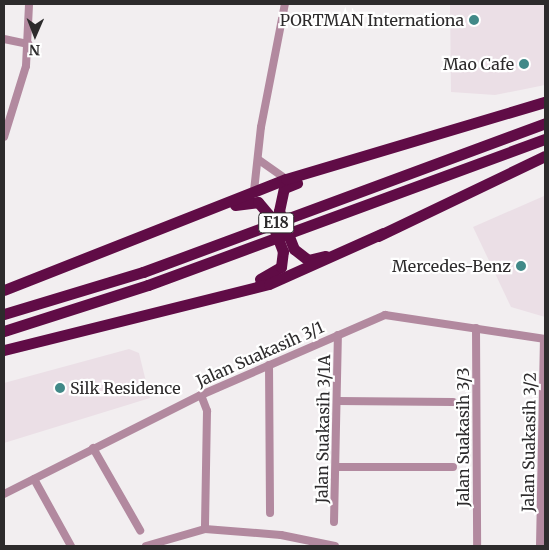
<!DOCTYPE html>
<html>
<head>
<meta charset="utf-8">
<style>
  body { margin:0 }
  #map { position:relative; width:549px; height:550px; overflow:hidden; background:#f2eef0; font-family:Merriweather,serif }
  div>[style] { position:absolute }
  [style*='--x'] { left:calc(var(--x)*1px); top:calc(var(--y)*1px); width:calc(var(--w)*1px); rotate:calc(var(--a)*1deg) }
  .built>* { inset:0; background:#ebdfe6 }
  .minor>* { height:8px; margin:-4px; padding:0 4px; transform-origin:4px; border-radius:4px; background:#b2899f }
  .highway>* { height:11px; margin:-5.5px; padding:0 5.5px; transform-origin:5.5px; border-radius:5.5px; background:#600c46 }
  .highway-bridge>* { height:11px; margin:-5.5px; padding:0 5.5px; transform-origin:5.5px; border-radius:5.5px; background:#600c46 }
  .dots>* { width:14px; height:14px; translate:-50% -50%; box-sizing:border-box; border:2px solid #fff; border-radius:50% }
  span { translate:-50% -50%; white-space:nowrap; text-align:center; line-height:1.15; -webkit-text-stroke:4.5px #fff; paint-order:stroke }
  .shield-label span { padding:1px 4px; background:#fff; border:1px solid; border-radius:4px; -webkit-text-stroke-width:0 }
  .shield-label { font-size:15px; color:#2d2b2c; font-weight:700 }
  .poi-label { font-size:16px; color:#2d2b2c }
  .right { translate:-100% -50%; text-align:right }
  .left { translate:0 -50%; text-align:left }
  .street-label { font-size:16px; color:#2d2b2c }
  .frame { position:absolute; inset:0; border:5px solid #2d2b2c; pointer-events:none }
  .north { position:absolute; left:10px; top:10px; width:50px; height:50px; -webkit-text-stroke:4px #fff; paint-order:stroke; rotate:181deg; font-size:14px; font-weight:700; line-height:20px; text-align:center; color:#2d2b2c }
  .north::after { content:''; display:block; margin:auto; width:18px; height:22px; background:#2d2b2c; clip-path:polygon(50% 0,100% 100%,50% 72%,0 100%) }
</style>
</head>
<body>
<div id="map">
  <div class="built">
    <i style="clip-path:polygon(450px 4px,545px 4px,545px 85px,495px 95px,451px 92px)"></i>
    <i style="clip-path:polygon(544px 196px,545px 200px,545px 317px,511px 307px,473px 227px)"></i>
    <i style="clip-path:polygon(129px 349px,139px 353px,150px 398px,4px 443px,4px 383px)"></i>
  </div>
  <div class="minor">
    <i style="--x:4;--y:39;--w:25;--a:12"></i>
    <i style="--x:4;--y:137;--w:74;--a:-72.8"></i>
    <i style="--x:26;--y:66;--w:62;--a:-87.2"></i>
    <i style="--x:259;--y:160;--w:33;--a:35"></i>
    <i style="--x:254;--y:191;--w:64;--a:-83.8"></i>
    <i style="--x:261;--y:127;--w:125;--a:-79"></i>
    <i style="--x:476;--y:328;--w:218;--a:89.7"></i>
    <i style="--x:269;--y:365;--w:148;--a:89.6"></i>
    <i style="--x:201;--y:395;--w:17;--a:69"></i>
    <i style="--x:207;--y:411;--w:118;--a:91"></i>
    <i style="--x:338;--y:401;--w:115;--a:0.5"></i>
    <i style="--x:93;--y:448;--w:95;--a:60.2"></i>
    <i style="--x:337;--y:467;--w:116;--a:0"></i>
    <i style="--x:34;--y:479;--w:77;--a:61.1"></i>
    <i style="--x:4;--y:494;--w:220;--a:-26.7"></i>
    <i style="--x:201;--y:395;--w:201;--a:-23.5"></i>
    <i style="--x:385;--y:315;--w:162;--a:8.5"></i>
    <i style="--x:334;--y:522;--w:187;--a:-88.8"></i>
    <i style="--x:146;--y:546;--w:61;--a:-16.1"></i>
    <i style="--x:205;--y:529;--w:76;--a:4.5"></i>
    <i style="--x:281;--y:535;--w:55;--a:11.5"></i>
    <i style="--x:540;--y:546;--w:207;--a:-88.9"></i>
  </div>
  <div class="highway">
    <i style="--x:235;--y:205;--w:23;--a:-7"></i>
    <i style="--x:258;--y:202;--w:17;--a:50"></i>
    <i style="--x:279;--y:211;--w:24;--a:-78"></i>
    <i style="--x:284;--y:188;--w:14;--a:-21"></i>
    <i style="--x:378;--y:236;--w:185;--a:-25.6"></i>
    <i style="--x:294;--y:249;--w:18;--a:38"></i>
    <i style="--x:308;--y:260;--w:18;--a:-13"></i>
    <i style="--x:260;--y:279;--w:24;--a:-30"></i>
    <i style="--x:281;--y:267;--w:16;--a:-83"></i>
    <i style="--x:4;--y:290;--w:303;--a:-21.5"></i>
    <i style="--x:286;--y:179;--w:270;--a:-16.6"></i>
    <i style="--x:4;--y:314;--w:145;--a:-16.8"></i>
    <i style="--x:143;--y:272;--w:429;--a:-20.3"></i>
    <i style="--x:4;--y:331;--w:151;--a:-17.7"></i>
    <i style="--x:148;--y:285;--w:423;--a:-20.2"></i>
    <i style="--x:4;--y:350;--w:273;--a:-14"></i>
    <i style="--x:269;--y:284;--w:125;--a:-24.1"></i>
  </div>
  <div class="highway-bridge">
    <i style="--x:279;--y:211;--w:41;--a:68.5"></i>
    <i style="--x:269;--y:215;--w:39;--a:69"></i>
  </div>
  <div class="dots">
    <i style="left:474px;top:20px;background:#418988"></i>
    <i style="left:524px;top:64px;background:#418988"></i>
    <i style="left:521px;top:266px;background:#418988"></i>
    <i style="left:60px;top:388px;background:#418988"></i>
  </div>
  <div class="shield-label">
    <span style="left:276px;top:223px">E18</span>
  </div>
  <div class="poi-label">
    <span class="right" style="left:464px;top:20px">PORTMAN Internationa</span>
    <span class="right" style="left:514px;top:64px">Mao Cafe</span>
    <span class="right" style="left:511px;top:266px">Mercedes-Benz</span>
    <span class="left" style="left:70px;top:388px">Silk Residence</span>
  </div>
  <div class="street-label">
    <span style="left:260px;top:354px;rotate:-24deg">Jalan Suakasih 3/1</span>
    <span style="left:323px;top:429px;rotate:-89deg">Jalan Suakasih 3/1A</span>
    <span style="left:463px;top:437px;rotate:-90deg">Jalan Suakasih 3/3</span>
    <span style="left:529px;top:442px;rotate:-89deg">Jalan Suakasih 3/2</span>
  </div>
  <div class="frame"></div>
  <div class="north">N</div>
</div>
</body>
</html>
